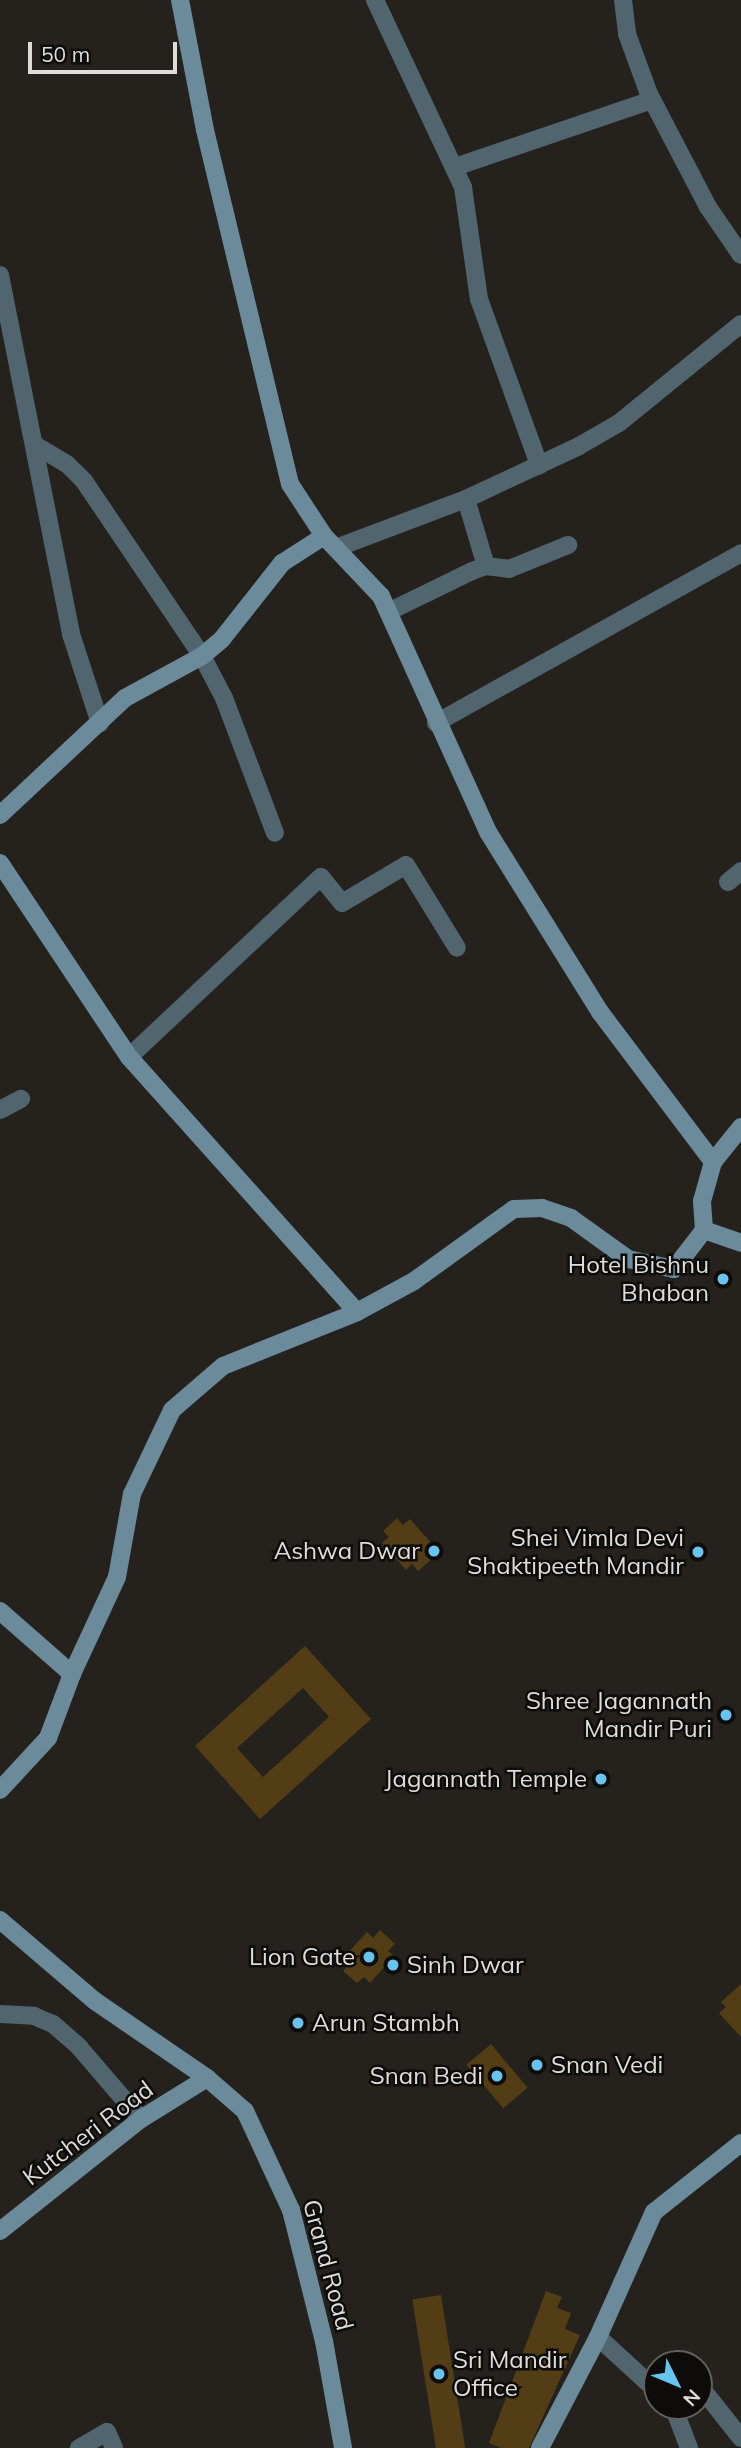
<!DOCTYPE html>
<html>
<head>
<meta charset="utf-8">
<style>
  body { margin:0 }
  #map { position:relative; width:741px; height:2448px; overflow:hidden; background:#25221e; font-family:Mulish,sans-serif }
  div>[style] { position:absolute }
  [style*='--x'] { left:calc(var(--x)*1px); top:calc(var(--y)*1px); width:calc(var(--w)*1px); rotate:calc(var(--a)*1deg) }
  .building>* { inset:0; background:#523d15; transform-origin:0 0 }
  .street>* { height:18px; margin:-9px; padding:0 9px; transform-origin:9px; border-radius:9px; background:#51656e }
  .secondary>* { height:18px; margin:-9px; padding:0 9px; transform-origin:9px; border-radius:9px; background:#6b8a9a }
  .dots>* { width:19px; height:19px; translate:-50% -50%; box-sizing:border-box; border:4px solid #0d0c0a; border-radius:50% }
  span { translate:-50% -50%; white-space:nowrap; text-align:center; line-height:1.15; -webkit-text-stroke:5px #0d0c0a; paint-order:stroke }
  .poi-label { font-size:24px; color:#deddda }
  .right { translate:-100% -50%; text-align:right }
  .left { translate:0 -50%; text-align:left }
  .street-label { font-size:24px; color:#deddda }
  .north { position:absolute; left:643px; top:2350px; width:70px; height:70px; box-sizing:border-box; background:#0d0c0a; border:2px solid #61605d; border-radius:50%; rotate:133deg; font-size:19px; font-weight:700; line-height:28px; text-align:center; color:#deddda }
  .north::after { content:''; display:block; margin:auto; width:24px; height:32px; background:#66c4ef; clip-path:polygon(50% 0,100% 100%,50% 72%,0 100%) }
  .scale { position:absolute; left:28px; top:42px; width:149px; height:32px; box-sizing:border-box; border:4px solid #deddda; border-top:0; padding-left:9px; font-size:21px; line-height:24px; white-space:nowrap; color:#deddda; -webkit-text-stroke:5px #0d0c0a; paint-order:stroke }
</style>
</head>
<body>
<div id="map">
  <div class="building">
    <i style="clip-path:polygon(397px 1518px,403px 1525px,410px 1519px,433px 1545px,427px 1550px,433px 1558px,418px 1571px,412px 1564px,406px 1570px,382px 1543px,389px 1537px,383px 1531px)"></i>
    <i style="clip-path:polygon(evenodd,305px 1646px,371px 1719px,260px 1819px,195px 1746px,305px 1646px,303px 1688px,329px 1717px,263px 1777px,237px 1748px,303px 1688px)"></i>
    <i style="clip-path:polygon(380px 1930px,395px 1944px,388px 1951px,394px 1956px,370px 1983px,364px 1977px,357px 1983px,343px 1971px,350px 1964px,343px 1958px,367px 1932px,373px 1938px)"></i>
    <i style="clip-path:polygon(741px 1984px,741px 2037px,719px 2013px,726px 2007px,721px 2002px)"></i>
    <i style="left:491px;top:2044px;width:57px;height:32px;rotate:50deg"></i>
    <i style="clip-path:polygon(546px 2291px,562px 2297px,557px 2308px,571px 2313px,565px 2329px,580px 2335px,529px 2448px,501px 2448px,489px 2443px)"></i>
    <i style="left:441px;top:2295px;width:155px;height:29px;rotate:81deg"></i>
  </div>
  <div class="street">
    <i style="--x:375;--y:0;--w:207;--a:64.8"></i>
    <i style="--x:463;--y:187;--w:113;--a:81.9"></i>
    <i style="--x:479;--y:299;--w:177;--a:70.1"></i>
    <i style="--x:623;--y:0;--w:34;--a:83"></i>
    <i style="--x:627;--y:34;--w:64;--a:69.9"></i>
    <i style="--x:649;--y:94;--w:127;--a:62.4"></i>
    <i style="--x:708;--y:207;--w:58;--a:55.5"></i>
    <i style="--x:455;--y:167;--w:208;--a:-18.8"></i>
    <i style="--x:0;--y:275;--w:366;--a:78.8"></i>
    <i style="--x:71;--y:634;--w:94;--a:72"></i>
    <i style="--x:35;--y:445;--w:37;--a:31"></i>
    <i style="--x:67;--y:464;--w:24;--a:45"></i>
    <i style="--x:84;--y:481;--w:211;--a:56"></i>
    <i style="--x:202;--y:656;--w:47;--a:62.4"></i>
    <i style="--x:224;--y:698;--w:144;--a:69.3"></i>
    <i style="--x:466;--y:499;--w:70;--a:73.4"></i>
    <i style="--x:336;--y:548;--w:139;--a:-20.7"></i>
    <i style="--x:466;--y:499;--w:125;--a:-25.1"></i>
    <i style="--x:579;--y:446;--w:46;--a:-29.9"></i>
    <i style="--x:619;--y:423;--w:157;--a:-39.1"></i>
    <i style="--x:388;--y:612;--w:93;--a:-26"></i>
    <i style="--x:472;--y:571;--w:15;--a:-20"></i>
    <i style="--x:486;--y:566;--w:23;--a:7"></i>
    <i style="--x:509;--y:569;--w:64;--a:-22.1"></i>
    <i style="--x:436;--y:723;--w:349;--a:-29.1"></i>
    <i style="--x:728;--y:882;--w:17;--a:-40"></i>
    <i style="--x:129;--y:1057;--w:263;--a:-43.2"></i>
    <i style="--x:321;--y:877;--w:33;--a:51"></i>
    <i style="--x:342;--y:903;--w:74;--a:-30.7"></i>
    <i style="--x:406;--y:865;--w:97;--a:58.4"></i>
    <i style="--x:0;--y:1110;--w:24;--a:-28"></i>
    <i style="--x:0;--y:2014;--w:34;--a:3"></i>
    <i style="--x:34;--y:2016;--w:21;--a:23"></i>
    <i style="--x:53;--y:2024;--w:35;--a:41"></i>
    <i style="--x:79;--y:2047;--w:95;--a:49.3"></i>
    <i style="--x:598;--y:2337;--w:80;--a:42.5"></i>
    <i style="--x:706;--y:2394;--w:56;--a:51.5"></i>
    <i style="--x:673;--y:2406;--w:45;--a:69.1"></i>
    <i style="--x:79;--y:2448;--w:32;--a:-30"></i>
    <i style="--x:107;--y:2432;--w:17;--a:66"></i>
  </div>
  <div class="secondary">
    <i style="--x:180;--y:0;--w:132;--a:79.1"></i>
    <i style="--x:205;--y:130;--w:364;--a:76.5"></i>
    <i style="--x:290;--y:484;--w:62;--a:56.8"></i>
    <i style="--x:324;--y:536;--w:83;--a:46.5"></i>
    <i style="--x:381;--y:596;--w:259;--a:65.6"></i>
    <i style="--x:488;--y:832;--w:212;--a:58.1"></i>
    <i style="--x:600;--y:1012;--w:188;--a:53"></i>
    <i style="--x:0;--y:815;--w:171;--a:-43.1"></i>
    <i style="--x:125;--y:698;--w:88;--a:-28.6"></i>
    <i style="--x:202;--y:656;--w:26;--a:-40"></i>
    <i style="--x:222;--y:639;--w:97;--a:-51.7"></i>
    <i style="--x:282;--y:563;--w:50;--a:-32.7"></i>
    <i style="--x:0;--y:863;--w:233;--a:56.4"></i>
    <i style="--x:129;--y:1057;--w:342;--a:48.2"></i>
    <i style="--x:704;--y:1230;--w:39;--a:19"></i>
    <i style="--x:0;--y:1611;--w:96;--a:41.2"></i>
    <i style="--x:0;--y:1790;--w:71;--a:-47.3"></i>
    <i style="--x:48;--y:1738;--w:68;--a:-69.4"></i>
    <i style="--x:72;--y:1674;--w:107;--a:-65.1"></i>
    <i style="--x:117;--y:1577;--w:84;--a:-79.8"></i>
    <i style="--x:132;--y:1494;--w:93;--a:-64.5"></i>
    <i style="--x:172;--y:1410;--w:67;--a:-40.8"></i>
    <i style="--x:223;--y:1366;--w:144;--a:-21.9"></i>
    <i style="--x:357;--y:1312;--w:65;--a:-28.5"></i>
    <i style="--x:414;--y:1281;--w:123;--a:-35.8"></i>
    <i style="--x:514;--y:1209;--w:28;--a:-2"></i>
    <i style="--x:542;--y:1208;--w:31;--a:19"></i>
    <i style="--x:571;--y:1218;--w:70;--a:35.7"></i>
    <i style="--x:628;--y:1259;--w:47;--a:12.3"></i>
    <i style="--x:674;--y:1269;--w:49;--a:-52.4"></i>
    <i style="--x:704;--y:1230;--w:29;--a:-94"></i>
    <i style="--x:702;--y:1201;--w:41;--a:-74.2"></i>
    <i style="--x:713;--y:1162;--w:45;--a:-51.3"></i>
    <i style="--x:0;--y:1920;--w:125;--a:40.5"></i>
    <i style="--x:95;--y:2001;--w:136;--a:34.5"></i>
    <i style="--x:207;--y:2078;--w:50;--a:41"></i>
    <i style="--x:245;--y:2111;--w:109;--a:65.1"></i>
    <i style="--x:291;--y:2210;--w:135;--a:75.9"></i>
    <i style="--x:324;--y:2341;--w:109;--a:79.9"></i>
    <i style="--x:0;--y:2231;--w:180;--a:-38.5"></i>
    <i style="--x:141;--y:2119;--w:78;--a:-31.8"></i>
    <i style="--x:540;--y:2448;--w:125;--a:-62.4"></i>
    <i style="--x:598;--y:2337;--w:137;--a:-65.9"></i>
    <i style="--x:654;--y:2212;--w:111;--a:-38.4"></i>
  </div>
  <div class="dots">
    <i style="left:723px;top:1279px;background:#66c4ef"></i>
    <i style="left:434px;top:1551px;background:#66c4ef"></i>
    <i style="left:698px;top:1552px;background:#66c4ef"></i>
    <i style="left:726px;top:1715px;background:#66c4ef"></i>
    <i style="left:601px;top:1779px;background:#66c4ef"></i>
    <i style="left:369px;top:1957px;background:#66c4ef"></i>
    <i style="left:393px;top:1965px;background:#66c4ef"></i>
    <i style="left:298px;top:2023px;background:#66c4ef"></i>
    <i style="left:537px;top:2065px;background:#66c4ef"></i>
    <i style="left:497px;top:2076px;background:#66c4ef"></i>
    <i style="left:439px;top:2374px;background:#66c4ef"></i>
  </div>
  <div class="poi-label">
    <span class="right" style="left:709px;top:1279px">Hotel Bishnu<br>Bhaban</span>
    <span class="right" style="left:684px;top:1552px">Shei Vimla Devi<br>Shaktipeeth Mandir</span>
    <span class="right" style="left:420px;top:1551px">Ashwa Dwar</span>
    <span class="right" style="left:712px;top:1715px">Shree Jagannath<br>Mandir Puri</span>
    <span class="right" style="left:587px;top:1779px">Jagannath Temple</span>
    <span class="right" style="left:355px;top:1957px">Lion Gate</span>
    <span class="left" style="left:407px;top:1965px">Sinh Dwar</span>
    <span class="left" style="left:312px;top:2023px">Arun Stambh</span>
    <span class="left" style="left:551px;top:2065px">Snan Vedi</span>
    <span class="right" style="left:483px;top:2076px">Snan Bedi</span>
    <span class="left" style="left:453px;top:2374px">Sri Mandir<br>Office</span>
  </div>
  <div class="street-label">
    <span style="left:88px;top:2133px;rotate:-37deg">Kutcheri Road</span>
    <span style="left:328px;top:2265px;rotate:75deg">Grand Road</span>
  </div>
  <div class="north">N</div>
  <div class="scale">50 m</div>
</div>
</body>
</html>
